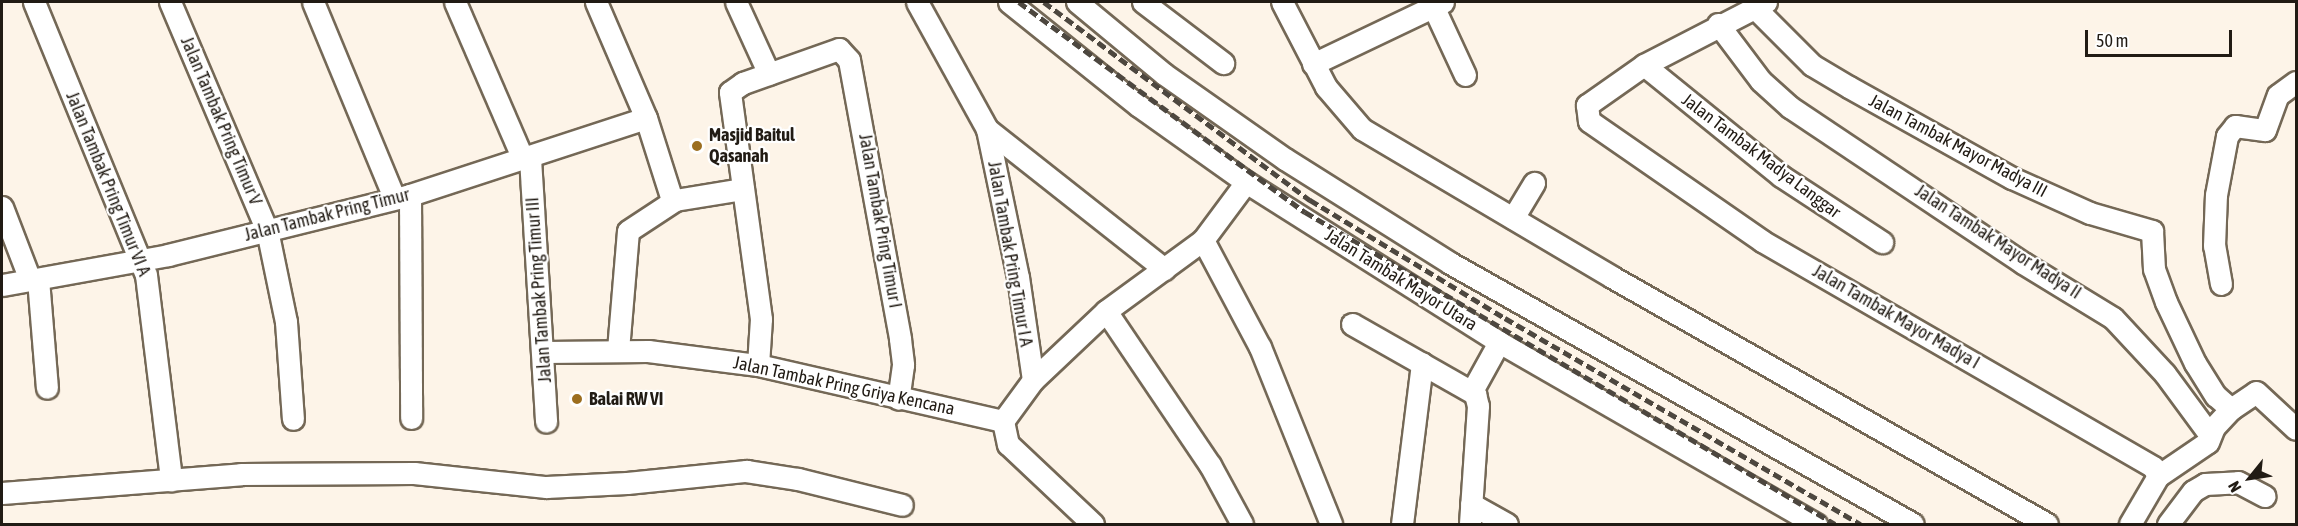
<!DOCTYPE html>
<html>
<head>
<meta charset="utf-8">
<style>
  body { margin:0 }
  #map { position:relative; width:2298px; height:526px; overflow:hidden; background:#fdf4e8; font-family:"Asap Condensed",sans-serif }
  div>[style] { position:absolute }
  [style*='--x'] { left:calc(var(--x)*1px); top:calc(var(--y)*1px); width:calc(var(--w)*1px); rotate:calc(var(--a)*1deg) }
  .roads { filter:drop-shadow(2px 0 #746856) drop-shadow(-2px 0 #746856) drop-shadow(0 2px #746856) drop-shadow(0 -2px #746856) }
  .minor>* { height:21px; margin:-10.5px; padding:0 10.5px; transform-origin:10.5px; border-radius:10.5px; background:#fff }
  .rail>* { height:4.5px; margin-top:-2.25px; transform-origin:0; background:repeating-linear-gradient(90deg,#4d473f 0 9px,transparent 0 13.5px) }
  .dots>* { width:16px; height:16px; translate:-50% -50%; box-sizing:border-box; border:3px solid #fff; border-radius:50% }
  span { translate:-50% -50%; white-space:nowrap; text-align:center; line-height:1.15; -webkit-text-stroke:4.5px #fff; paint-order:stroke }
  .street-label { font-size:18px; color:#211b14 }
  .poi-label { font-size:18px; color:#211b14; font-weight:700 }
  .left { translate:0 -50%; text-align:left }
  .frame { position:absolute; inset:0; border:3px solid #211b14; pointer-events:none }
  .north { position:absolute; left:2220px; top:448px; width:60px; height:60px; -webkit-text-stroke:4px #fff; paint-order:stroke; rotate:240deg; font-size:16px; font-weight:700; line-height:24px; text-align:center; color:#211b14 }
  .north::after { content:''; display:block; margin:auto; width:21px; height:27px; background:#211b14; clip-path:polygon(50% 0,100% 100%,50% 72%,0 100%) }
  .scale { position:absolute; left:2085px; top:30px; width:147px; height:27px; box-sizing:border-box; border:3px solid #211b14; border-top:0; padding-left:8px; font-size:18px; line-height:21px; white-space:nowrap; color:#211b14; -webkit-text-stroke:4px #fff; paint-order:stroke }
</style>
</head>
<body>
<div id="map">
  <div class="roads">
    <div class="minor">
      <i style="--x:34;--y:2;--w:295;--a:67.7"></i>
      <i style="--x:146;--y:275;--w:207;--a:83"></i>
      <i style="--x:170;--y:2;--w:248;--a:67"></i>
      <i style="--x:267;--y:230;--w:94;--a:78.3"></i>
      <i style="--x:286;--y:322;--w:97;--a:85.9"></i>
      <i style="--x:313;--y:2;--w:212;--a:67.5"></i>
      <i style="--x:455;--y:2;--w:171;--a:66.6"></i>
      <i style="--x:596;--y:2;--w:126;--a:66.7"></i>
      <i style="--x:646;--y:118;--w:83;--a:72.4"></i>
      <i style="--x:671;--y:197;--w:5;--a:37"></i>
      <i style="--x:736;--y:2;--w:79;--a:65.4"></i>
      <i style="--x:917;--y:2;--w:145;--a:61.1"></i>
      <i style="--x:987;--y:129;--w:151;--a:78.2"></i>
      <i style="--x:1018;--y:277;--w:104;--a:81.7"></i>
      <i style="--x:1009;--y:2;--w:166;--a:38.7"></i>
      <i style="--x:1139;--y:106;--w:131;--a:35.4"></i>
      <i style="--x:1246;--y:182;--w:299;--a:32.3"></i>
      <i style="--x:1499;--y:342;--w:366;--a:29.9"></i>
      <i style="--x:1077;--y:2;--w:113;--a:39.6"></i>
      <i style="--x:1164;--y:74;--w:148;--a:35.1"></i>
      <i style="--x:1285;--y:159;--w:195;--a:32.2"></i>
      <i style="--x:1450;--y:263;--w:531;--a:29.41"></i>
      <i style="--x:1143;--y:2;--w:101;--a:37.3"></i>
      <i style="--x:1282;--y:2;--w:96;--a:62.6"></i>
      <i style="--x:1326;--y:87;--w:55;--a:49.4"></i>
      <i style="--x:1362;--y:129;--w:291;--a:30.6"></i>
      <i style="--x:1612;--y:277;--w:500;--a:29.59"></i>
      <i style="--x:1766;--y:2;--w:137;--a:152.7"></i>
      <i style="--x:1644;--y:65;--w:70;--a:144.9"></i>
      <i style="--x:1587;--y:105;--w:16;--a:83"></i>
      <i style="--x:1589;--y:121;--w:211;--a:34.7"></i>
      <i style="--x:1762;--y:241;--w:452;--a:30"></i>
      <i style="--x:2153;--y:467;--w:10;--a:61"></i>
      <i style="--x:2158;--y:476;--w:56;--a:120.3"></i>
      <i style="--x:1433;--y:6;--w:76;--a:65.1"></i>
      <i style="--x:1754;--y:7;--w:82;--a:45"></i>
      <i style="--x:1812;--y:65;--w:43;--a:30.7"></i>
      <i style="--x:1849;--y:87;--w:187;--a:29.2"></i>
      <i style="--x:2012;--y:178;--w:85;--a:24.2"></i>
      <i style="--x:2090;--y:213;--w:65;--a:16.2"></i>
      <i style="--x:2152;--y:231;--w:38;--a:87"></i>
      <i style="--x:2154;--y:269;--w:35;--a:70"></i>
      <i style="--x:2166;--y:302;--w:68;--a:64.6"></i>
      <i style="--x:2195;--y:363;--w:39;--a:58"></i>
      <i style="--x:2216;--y:396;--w:20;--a:41"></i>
      <i style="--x:2231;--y:409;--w:30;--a:-34"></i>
      <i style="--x:2256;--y:392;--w:54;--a:42.8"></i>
      <i style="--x:1718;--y:24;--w:71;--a:53"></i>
      <i style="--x:1761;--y:81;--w:39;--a:42"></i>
      <i style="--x:1790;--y:107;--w:280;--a:33.8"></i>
      <i style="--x:2023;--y:263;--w:105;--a:31.4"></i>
      <i style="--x:2113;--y:318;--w:76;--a:47.1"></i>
      <i style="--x:2165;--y:374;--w:76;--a:53.6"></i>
      <i style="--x:1313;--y:64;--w:144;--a:-25.5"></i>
      <i style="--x:1644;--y:65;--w:176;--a:39"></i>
      <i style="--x:1781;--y:176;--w:121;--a:33.2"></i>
      <i style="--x:987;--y:129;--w:226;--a:38.3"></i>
      <i style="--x:530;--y:158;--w:264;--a:86.5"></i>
      <i style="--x:410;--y:195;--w:223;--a:89.7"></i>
      <i style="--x:2;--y:207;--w:78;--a:69"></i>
      <i style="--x:1513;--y:218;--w:41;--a:-59"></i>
      <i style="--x:1203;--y:240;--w:121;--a:62"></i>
      <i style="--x:1260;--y:347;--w:191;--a:68.1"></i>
      <i style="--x:38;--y:279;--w:109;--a:85.3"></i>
      <i style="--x:2221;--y:284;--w:39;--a:-100"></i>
      <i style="--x:2214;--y:246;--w:51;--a:-87.8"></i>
      <i style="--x:2216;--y:195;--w:60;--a:-79.4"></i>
      <i style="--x:2227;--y:136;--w:13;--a:-51"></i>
      <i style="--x:2235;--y:126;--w:30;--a:8"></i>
      <i style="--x:2265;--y:130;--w:37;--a:-70"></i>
      <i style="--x:2278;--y:95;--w:22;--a:-36"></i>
      <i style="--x:2;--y:285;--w:169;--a:-10.2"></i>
      <i style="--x:168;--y:255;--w:249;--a:-13.9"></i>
      <i style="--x:410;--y:195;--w:248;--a:-18.1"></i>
      <i style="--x:1106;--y:311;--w:186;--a:56"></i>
      <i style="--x:1210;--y:465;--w:67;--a:61.5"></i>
      <i style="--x:1352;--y:324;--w:142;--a:29.6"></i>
      <i style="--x:1475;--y:394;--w:12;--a:76"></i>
      <i style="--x:1478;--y:406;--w:118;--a:93.9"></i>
      <i style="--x:618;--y:350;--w:119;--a:-85.2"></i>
      <i style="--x:628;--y:231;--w:56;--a:-33.4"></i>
      <i style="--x:675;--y:200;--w:69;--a:-9.2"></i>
      <i style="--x:544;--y:352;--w:104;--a:-0.6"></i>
      <i style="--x:648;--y:351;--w:111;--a:7.3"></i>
      <i style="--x:758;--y:365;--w:251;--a:12.9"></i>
      <i style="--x:758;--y:365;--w:46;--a:-86.3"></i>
      <i style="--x:761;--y:319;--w:229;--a:-97.8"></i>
      <i style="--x:730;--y:92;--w:16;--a:-35"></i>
      <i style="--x:743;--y:83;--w:102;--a:-19.5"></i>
      <i style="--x:839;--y:49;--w:15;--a:48"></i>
      <i style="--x:849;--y:60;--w:284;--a:79.6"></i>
      <i style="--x:900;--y:339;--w:26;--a:83"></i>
      <i style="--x:903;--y:365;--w:34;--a:98"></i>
      <i style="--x:1472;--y:391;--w:56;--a:-61.1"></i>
      <i style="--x:1003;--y:421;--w:51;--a:-53.8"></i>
      <i style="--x:1033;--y:380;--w:100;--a:-43.4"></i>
      <i style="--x:1106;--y:311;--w:120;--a:-36.2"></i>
      <i style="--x:1203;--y:240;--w:72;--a:-53.4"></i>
      <i style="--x:1003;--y:421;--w:24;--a:78"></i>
      <i style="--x:1008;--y:444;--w:117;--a:43.3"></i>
      <i style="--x:2158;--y:476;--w:60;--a:-34.2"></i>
      <i style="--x:2208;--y:442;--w:16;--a:-68"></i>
      <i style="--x:2214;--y:427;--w:25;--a:-47"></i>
      <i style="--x:2;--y:493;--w:240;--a:-4.5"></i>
      <i style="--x:241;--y:474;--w:173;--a:-0.3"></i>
      <i style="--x:414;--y:473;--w:133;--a:6.1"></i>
      <i style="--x:546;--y:487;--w:81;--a:-2.8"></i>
      <i style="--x:627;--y:483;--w:120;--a:-5.8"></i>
      <i style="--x:746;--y:471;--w:53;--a:8.7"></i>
      <i style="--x:798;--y:479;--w:107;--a:14"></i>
      <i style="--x:1471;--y:504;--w:41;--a:29.1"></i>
      <i style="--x:1402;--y:524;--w:162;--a:-82.9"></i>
      <i style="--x:2168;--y:524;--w:41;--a:-52.9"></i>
      <i style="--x:2193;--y:491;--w:14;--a:-30"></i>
      <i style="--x:2205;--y:484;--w:33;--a:-3"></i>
      <i style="--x:2238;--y:482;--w:30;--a:28"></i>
    </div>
  </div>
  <div class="rail">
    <i style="--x:1019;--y:2;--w:355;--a:36.3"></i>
    <i style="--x:1305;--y:212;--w:615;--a:30.48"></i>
    <i style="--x:1044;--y:2;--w:332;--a:36.7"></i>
    <i style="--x:1310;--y:200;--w:228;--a:31.2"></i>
    <i style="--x:1505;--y:318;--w:411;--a:30.1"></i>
  </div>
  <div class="dots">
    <i style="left:697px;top:146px;background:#9c6e1f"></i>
    <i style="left:577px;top:399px;background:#9c6e1f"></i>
  </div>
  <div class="street-label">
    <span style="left:221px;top:121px;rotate:67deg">Jalan Tambak Pring Timur V</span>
    <span style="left:1958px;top:146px;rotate:28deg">Jalan Tambak Mayor Madya III</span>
    <span style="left:1761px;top:156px;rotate:37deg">Jalan Tambak Madya Langgar</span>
    <span style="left:108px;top:184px;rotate:68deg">Jalan Tambak Pring Timur VI A</span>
    <span style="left:327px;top:215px;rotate:-14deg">Jalan Tambak Pring Timur</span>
    <span style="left:880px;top:221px;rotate:80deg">Jalan Tambak Pring Timur I</span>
    <span style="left:1998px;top:242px;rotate:33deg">Jalan Tambak Mayor Madya II</span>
    <span style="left:1010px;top:254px;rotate:80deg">Jalan Tambak Pring Timur I A</span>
    <span style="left:1401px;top:280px;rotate:32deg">Jalan Tambak Mayor Utara</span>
    <span style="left:539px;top:290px;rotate:-94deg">Jalan Tambak Pring Timur III</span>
    <span style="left:1896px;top:317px;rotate:30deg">Jalan Tambak Mayor Madya I</span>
    <span style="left:844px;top:386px;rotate:12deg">Jalan Tambak Pring Griya Kencana</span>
  </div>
  <div class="poi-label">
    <span class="left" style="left:709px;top:146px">Masjid Baitul<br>Qasanah</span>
    <span class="left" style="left:589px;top:399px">Balai RW VI</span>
  </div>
  <div class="frame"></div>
  <div class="north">N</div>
  <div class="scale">50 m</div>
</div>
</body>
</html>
